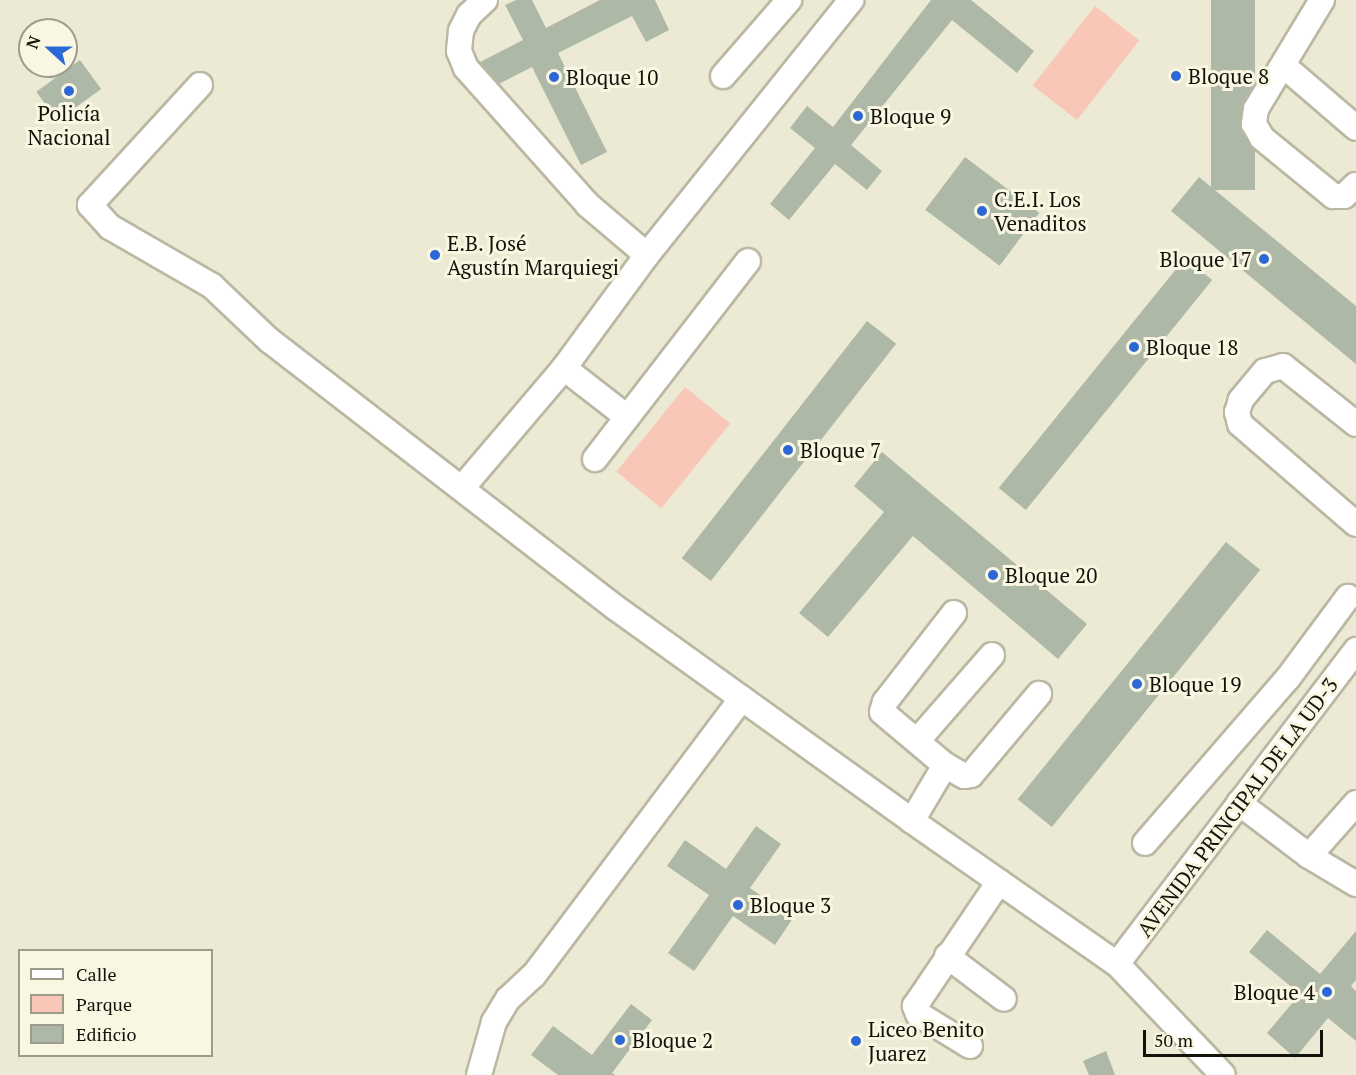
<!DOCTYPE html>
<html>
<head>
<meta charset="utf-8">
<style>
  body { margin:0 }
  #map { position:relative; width:1356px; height:1075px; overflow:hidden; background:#ece9d4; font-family:"PT Serif",serif }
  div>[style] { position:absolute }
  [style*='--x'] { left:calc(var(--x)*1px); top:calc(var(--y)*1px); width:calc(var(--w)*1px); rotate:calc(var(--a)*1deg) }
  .green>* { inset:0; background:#f8c7b8; transform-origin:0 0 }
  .building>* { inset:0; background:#adb9a6; transform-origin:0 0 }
  .roads { filter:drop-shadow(2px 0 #bab8a3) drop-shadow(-2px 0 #bab8a3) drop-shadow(0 2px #bab8a3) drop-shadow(0 -2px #bab8a3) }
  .minor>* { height:24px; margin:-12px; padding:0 12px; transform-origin:12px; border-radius:12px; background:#fff }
  .dots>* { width:16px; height:16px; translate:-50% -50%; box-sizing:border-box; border:3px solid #f9f7e1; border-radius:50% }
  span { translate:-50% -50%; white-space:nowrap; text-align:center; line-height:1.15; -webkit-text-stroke:6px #f9f7e1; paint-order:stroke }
  .poi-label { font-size:21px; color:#13120b }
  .left { translate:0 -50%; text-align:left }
  .right { translate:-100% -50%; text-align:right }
  .street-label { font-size:21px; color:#13120b }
  .legend { position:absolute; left:18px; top:949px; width:195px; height:108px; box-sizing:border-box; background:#f9f7e1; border:2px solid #9d9b8b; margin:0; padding:8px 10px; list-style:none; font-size:18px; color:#13120b }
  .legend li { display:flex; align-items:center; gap:12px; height:30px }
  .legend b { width:30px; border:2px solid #9d9b8b }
  .north { position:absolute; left:18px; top:18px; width:60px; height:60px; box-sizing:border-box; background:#f9f7e1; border:2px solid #9d9b8b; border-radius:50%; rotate:291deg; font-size:16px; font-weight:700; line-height:24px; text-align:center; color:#13120b }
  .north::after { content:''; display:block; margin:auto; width:21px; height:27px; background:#2b68d5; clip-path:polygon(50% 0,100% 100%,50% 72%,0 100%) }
  .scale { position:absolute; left:1143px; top:1030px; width:180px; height:27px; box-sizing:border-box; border:3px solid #13120b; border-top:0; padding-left:8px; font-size:18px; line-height:21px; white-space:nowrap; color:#13120b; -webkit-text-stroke:4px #f9f7e1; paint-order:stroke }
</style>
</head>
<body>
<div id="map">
  <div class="green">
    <i style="left:1095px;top:6px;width:56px;height:101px;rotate:38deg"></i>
    <i style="left:685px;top:387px;width:58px;height:109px;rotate:39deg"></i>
  </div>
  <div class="building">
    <i style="clip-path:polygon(516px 0,532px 0,546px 28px,600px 0,655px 0,669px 30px,646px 42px,632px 16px,558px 53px,607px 152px,581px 165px,532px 67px,493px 87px,480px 62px,523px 40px,505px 5px)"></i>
    <i style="clip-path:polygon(931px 0,971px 0,1034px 51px,1017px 73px,952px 20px,851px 145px,882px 171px,867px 190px,835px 164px,789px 220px,770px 204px,815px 148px,790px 128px,807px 106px,833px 127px)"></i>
    <i style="left:1211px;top:0;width:44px;height:190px"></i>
    <i style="left:80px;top:60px;width:36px;height:54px;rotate:54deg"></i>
    <i style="left:965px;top:157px;width:93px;height:66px;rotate:37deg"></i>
    <i style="clip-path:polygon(1199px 177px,1356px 306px,1356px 364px,1171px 211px)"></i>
    <i style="left:1185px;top:258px;width:35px;height:296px;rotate:39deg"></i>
    <i style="left:867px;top:321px;width:37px;height:301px;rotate:38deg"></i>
    <i style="clip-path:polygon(882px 452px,1087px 624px,1058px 659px,913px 536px,828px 637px,799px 613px,884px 512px,854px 486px)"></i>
    <i style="left:1226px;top:542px;width:44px;height:331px;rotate:39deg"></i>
    <i style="clip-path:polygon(756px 826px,781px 844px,750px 888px,793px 918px,775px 945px,733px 916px,694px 971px,668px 953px,709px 895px,667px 866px,685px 840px,726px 869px)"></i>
    <i style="clip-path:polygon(1267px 930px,1320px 974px,1356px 931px,1356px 980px,1351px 986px,1356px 991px,1356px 1041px,1328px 1018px,1295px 1058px,1267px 1033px,1300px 994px,1249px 952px)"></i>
    <i style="clip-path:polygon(631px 1004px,652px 1020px,612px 1073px,615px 1075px,558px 1075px,531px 1055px,553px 1026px,592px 1055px)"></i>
    <i style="clip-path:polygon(1106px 1051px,1115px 1075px,1089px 1075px,1083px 1061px)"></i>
  </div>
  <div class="roads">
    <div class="minor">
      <i style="--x:485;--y:0;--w:22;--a:137"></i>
      <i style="--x:469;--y:15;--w:18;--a:117"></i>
      <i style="--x:461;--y:31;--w:20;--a:96"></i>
      <i style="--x:459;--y:51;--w:18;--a:68"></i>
      <i style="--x:466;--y:68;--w:183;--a:48.3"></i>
      <i style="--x:588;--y:205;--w:77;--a:40.3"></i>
      <i style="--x:1322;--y:0;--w:127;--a:121.2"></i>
      <i style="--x:1256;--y:109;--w:15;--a:98"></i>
      <i style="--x:1254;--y:124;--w:16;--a:60"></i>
      <i style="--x:1262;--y:138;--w:92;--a:39.2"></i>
      <i style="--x:1333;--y:196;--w:11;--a:0"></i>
      <i style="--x:1344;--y:196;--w:16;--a:-43"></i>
      <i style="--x:1284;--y:66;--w:95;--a:40.7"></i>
      <i style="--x:723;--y:76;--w:101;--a:-49"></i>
      <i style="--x:200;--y:85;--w:163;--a:132.5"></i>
      <i style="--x:90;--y:205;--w:30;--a:48"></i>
      <i style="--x:110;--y:227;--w:118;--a:30"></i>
      <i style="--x:212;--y:286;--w:79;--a:43.5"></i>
      <i style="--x:269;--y:340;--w:438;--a:37.7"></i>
      <i style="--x:616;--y:608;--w:365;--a:35.7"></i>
      <i style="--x:912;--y:821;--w:250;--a:34.9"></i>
      <i style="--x:1117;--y:964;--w:153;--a:46.3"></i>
      <i style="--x:564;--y:368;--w:80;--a:37.9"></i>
      <i style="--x:1356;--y:424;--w:93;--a:-141.5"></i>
      <i style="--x:1283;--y:366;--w:19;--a:164"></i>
      <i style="--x:1265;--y:371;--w:38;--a:130"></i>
      <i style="--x:1241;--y:400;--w:13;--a:108"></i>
      <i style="--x:1237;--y:412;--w:12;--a:76"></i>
      <i style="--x:1240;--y:424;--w:153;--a:40.8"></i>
      <i style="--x:595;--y:459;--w:250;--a:-52.3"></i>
      <i style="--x:462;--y:488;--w:157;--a:-49.6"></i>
      <i style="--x:564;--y:368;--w:140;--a:-53.7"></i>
      <i style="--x:647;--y:255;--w:327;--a:-51.3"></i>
      <i style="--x:954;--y:613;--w:113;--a:127.8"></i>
      <i style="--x:885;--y:702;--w:10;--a:107"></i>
      <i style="--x:882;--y:712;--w:82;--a:40.1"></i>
      <i style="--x:945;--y:765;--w:22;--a:30"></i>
      <i style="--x:964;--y:776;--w:7;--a:-8"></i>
      <i style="--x:971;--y:775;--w:106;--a:-50"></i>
      <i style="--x:917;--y:741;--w:114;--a:-48.9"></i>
      <i style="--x:1239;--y:803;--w:88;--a:37.1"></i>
      <i style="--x:1309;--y:856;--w:55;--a:30.8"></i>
      <i style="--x:912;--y:821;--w:65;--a:-59.5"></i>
      <i style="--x:1145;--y:843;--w:218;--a:-49.1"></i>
      <i style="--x:1288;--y:678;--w:101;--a:-53.5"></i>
      <i style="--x:1309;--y:856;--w:71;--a:-48.4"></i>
      <i style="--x:947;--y:956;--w:71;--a:37"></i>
      <i style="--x:1117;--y:964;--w:395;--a:-52.7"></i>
      <i style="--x:970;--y:1046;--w:61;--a:-148.4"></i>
      <i style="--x:918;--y:1014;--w:9;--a:-111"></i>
      <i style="--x:915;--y:1006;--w:150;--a:-55.9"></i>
      <i style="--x:479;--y:1075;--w:55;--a:-74.2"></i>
      <i style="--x:494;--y:1022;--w:27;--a:-59"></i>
      <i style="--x:508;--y:999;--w:35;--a:-43"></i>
      <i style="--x:534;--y:975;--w:346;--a:-53.1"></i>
    </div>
  </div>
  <div class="dots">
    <i style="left:1176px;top:76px;background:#2b68d5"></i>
    <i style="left:554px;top:77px;background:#2b68d5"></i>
    <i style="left:69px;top:91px;background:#2b68d5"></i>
    <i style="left:858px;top:116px;background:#2b68d5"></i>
    <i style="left:982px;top:211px;background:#2b68d5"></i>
    <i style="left:435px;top:255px;background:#2b68d5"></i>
    <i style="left:1264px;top:259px;background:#2b68d5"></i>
    <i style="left:1134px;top:347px;background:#2b68d5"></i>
    <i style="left:788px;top:450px;background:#2b68d5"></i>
    <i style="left:993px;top:575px;background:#2b68d5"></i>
    <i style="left:1137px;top:684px;background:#2b68d5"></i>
    <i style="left:738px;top:905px;background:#2b68d5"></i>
    <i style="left:1327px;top:992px;background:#2b68d5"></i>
    <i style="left:620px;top:1040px;background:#2b68d5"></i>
    <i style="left:856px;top:1041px;background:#2b68d5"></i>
  </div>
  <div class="poi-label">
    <span class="left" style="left:1188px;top:76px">Bloque 8</span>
    <span class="left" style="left:566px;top:77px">Bloque 10</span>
    <span style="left:69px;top:125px">Policía<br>Nacional</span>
    <span class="left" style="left:870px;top:116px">Bloque 9</span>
    <span class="left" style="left:994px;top:211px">C.E.I. Los<br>Venaditos</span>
    <span class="left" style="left:447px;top:255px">E.B. José<br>Agustín Marquiegi</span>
    <span class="right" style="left:1252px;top:259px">Bloque 17</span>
    <span class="left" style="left:1146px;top:347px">Bloque 18</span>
    <span class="left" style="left:800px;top:450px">Bloque 7</span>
    <span class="left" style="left:1005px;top:575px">Bloque 20</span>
    <span class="left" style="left:1149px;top:684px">Bloque 19</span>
    <span class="left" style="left:750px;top:905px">Bloque 3</span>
    <span class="right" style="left:1315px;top:992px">Bloque 4</span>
    <span class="left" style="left:868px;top:1041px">Liceo Benito<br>Juarez</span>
    <span class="left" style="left:632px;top:1040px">Bloque 2</span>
  </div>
  <div class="street-label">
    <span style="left:1237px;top:807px;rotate:-53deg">AVENIDA PRINCIPAL DE LA UD-3</span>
  </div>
  <ul class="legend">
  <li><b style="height:8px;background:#fff"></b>Calle</li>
  <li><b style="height:16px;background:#f8c7b8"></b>Parque</li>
  <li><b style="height:16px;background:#adb9a6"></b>Edificio</li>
  </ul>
  <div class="north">N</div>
  <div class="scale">50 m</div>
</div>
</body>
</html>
